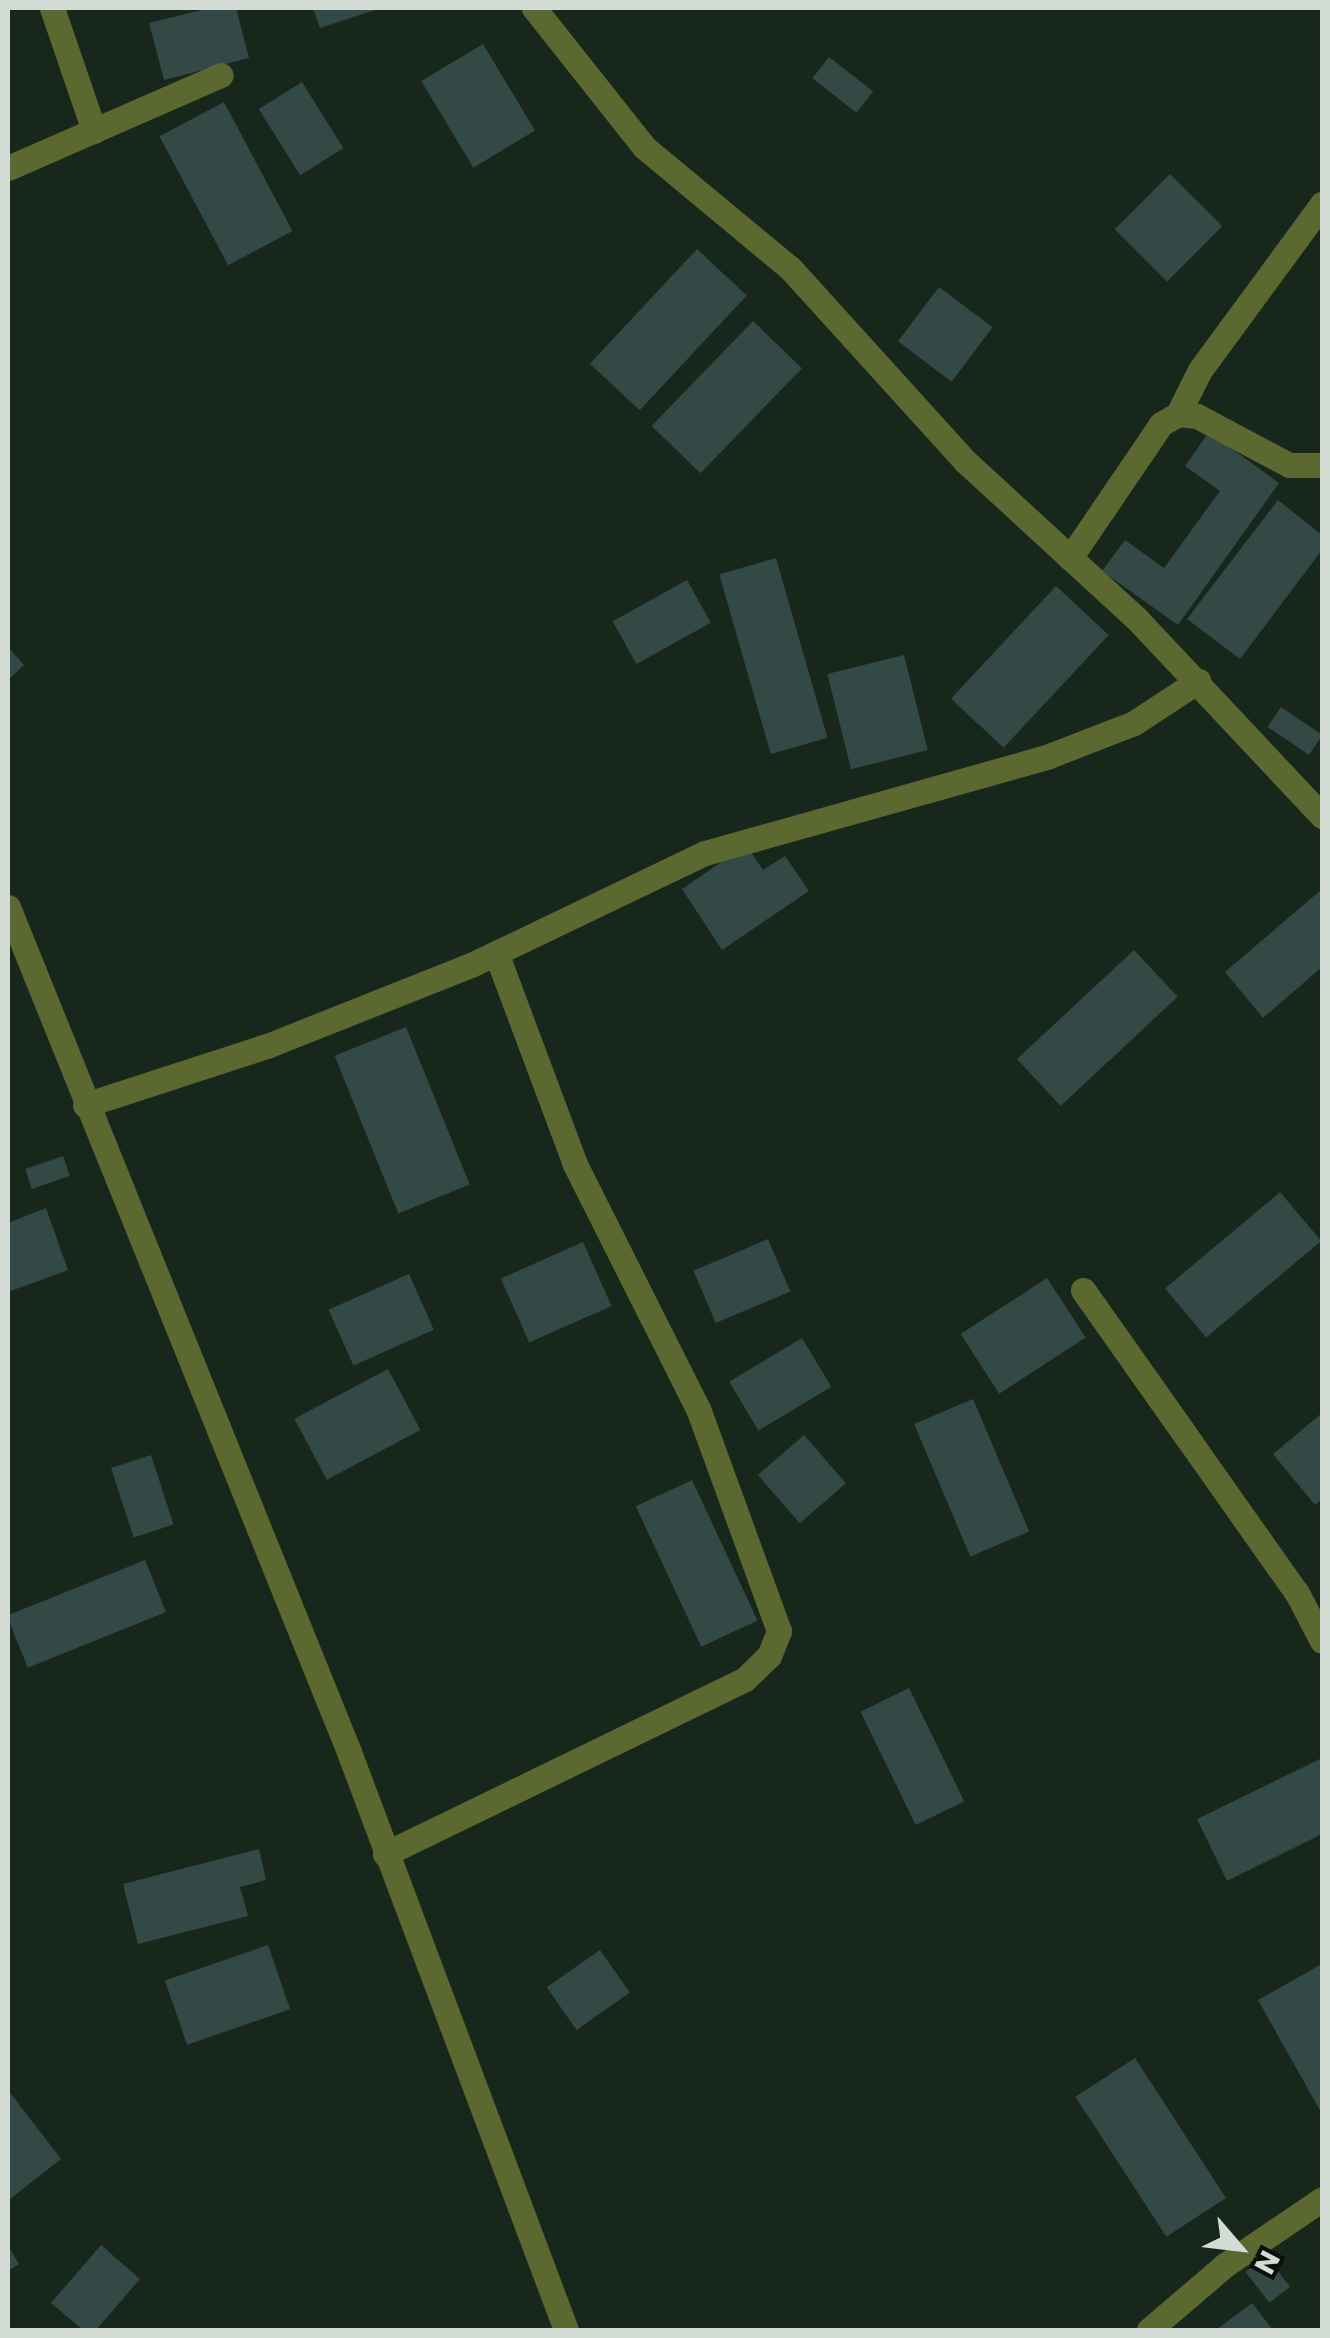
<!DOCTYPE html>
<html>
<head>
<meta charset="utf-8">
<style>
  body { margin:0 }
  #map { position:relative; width:1330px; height:2338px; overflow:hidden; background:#18271c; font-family:Poppins,sans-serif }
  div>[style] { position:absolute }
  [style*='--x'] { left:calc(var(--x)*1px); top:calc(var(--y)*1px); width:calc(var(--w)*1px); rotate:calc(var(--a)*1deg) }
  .building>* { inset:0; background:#334945; transform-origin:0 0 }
  .street>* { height:25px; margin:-12.5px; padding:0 12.5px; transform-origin:12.5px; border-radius:12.5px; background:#5b6930 }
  span { translate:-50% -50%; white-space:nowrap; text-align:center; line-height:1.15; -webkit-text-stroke:9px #080e09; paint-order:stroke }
  .frame { position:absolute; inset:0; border:10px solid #d3dcd4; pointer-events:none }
  .north { position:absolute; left:1190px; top:2198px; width:100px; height:100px; -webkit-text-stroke:8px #080e09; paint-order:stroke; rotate:118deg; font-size:28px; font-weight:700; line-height:40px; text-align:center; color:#d3dcd4 }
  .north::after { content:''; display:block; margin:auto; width:35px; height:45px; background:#d3dcd4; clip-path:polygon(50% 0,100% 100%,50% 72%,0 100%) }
</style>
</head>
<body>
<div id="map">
  <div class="building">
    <i style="clip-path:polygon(210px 8px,236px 8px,249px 58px,164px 80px,149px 23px)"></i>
    <i style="clip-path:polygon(313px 8px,381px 8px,320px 28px)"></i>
    <i style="left:483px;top:44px;width:101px;height:72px;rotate:59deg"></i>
    <i style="left:829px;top:57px;width:56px;height:27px;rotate:38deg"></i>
    <i style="left:302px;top:82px;width:78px;height:51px;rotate:58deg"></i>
    <i style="left:224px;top:102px;width:146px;height:73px;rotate:62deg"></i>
    <i style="left:1170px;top:174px;width:74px;height:78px;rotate:45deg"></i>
    <i style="left:697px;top:249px;width:68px;height:157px;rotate:43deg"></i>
    <i style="left:939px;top:287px;width:67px;height:68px;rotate:37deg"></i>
    <i style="left:753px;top:321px;width:68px;height:146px;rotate:44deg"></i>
    <i style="clip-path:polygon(1209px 432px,1279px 483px,1178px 625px,1102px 571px,1125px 540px,1164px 568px,1220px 491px,1185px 466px)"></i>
    <i style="clip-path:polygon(1278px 500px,1322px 535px,1322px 550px,1240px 659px,1187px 619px)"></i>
    <i style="left:776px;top:558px;width:187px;height:59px;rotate:74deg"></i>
    <i style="left:687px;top:580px;width:49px;height:85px;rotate:61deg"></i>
    <i style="left:1056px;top:586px;width:72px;height:154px;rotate:43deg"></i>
    <i style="clip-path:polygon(8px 647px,24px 665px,8px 680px)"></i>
    <i style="left:904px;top:655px;width:98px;height:79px;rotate:76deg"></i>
    <i style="left:1281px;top:707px;width:50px;height:24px;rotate:34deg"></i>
    <i style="clip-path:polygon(746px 845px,763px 870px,785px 856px,809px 891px,722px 950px,682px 889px)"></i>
    <i style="clip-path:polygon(1322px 889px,1322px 967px,1263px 1018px,1225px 972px)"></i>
    <i style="left:1134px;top:950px;width:64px;height:160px;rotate:47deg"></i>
    <i style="left:406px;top:1027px;width:170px;height:77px;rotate:68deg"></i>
    <i style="left:63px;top:1156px;width:21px;height:40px;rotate:71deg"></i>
    <i style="left:1280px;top:1192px;width:64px;height:150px;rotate:50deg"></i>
    <i style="clip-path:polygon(46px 1208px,68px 1270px,8px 1292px,8px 1223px)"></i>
    <i style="left:768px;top:1239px;width:57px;height:81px;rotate:67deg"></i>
    <i style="left:583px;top:1242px;width:70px;height:90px;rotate:66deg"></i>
    <i style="left:409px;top:1274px;width:61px;height:88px;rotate:66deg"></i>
    <i style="left:1047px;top:1278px;width:71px;height:103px;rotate:57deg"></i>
    <i style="left:802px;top:1338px;width:57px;height:85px;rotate:59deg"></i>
    <i style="left:388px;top:1369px;width:69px;height:106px;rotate:62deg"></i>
    <i style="left:973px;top:1399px;width:144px;height:64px;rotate:67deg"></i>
    <i style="clip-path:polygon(1322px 1413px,1322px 1499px,1315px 1505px,1273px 1454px)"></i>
    <i style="left:804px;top:1435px;width:64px;height:61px;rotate:49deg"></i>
    <i style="left:151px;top:1455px;width:73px;height:42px;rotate:72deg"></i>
    <i style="left:692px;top:1480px;width:155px;height:62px;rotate:65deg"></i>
    <i style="left:145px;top:1560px;width:56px;height:149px;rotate:68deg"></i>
    <i style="left:909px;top:1688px;width:126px;height:54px;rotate:64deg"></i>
    <i style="clip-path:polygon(1322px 1758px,1322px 1834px,1227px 1881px,1197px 1819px)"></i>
    <i style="clip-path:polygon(259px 1849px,266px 1880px,240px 1887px,248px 1916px,138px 1944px,123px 1884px)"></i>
    <i style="left:268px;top:1945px;width:68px;height:109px;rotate:71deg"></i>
    <i style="left:600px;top:1950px;width:52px;height:65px;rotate:55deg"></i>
    <i style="clip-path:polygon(1320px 1965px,1322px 1969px,1322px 2114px,1258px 2000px)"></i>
    <i style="left:1135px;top:2058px;width:167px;height:71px;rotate:57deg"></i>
    <i style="clip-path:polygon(8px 2090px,61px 2159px,10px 2199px,8px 2196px)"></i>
    <i style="clip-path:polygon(101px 2245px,140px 2279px,96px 2330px,83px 2330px,51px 2303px)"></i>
    <i style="clip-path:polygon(8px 2246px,19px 2264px,8px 2271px)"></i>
    <i style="left:1266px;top:2256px;width:39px;height:26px;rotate:52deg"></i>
    <i style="clip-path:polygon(1252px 2303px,1273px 2330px,1216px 2330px)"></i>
  </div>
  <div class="street">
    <i style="--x:52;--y:8;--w:130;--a:71.1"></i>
    <i style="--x:534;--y:8;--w:177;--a:51.6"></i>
    <i style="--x:644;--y:147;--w:190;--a:39.7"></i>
    <i style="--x:790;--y:268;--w:261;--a:47.8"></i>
    <i style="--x:965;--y:461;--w:232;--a:42.6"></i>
    <i style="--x:1136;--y:618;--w:272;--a:46.8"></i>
    <i style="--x:8;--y:168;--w:232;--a:-23.6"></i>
    <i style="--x:1178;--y:414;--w:49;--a:-63.4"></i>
    <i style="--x:1200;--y:370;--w:206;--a:-53.7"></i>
    <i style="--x:1070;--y:558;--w:162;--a:-55.8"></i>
    <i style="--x:1161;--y:424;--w:20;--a:-30"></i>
    <i style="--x:1178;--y:414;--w:19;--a:6"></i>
    <i style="--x:1197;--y:416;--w:104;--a:28"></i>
    <i style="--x:1289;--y:465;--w:33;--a:0"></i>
    <i style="--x:8;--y:907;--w:911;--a:68.02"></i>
    <i style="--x:349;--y:1752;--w:617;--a:69.42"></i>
    <i style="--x:85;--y:1105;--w:191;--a:-18"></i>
    <i style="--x:267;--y:1046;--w:219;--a:-21.7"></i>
    <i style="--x:471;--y:965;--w:259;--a:-25.6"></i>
    <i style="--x:705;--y:853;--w:357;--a:-15.7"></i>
    <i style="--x:1049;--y:756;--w:91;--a:-21.2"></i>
    <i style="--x:1134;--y:723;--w:77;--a:-33.3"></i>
    <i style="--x:1191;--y:1443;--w:187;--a:-125.2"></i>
    <i style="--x:1083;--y:1290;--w:371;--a:54.8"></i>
    <i style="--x:1297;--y:1593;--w:54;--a:62.5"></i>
    <i style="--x:385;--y:1854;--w:400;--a:-25.9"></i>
    <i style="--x:745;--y:1679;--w:33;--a:-44"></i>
    <i style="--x:769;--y:1656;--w:27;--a:-68"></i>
    <i style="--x:779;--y:1631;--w:236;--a:-110"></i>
    <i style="--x:698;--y:1409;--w:274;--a:-116.7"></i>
    <i style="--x:575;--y:1164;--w:225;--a:-110.5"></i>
    <i style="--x:1149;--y:2330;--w:100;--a:-40.5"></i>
    <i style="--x:1225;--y:2265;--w:117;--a:-34.2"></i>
  </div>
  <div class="frame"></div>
  <div class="north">N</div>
</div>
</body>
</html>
